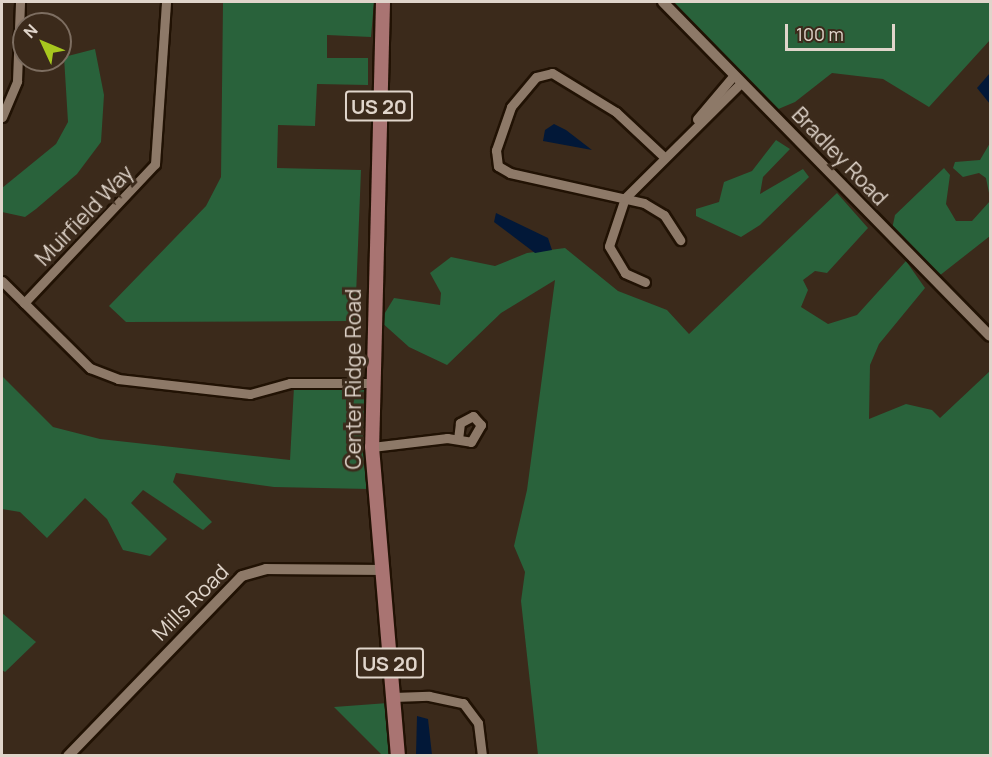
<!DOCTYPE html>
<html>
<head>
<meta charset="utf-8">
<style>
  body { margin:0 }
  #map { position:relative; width:992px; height:757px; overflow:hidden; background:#3b2a1b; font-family:Manrope,sans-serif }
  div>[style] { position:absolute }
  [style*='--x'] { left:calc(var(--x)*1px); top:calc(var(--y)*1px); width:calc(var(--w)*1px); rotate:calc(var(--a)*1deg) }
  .forest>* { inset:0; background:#29623b }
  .water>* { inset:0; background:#021838 }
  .roads { filter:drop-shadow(2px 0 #211204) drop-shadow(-2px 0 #211204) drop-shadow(0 2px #211204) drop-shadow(0 -2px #211204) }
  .minor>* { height:9px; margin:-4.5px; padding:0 4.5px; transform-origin:4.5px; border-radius:4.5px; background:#8d7968 }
  .tertiary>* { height:10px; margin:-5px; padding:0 5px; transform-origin:5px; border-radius:5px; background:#8d7968 }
  .primary>* { height:14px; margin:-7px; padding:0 7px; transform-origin:7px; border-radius:7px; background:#a97472 }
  span { translate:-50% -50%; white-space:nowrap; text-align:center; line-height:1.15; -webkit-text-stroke:6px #3b2a1b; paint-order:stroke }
  .shield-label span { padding:2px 4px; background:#3b2a1b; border:2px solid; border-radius:4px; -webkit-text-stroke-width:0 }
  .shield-label { font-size:20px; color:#e0d5cb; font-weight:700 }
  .street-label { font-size:21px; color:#e0d5cb }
  .frame { position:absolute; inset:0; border:3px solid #e0d5cb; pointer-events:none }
  .north { position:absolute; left:12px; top:12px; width:60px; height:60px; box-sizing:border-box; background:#3b2a1b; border:2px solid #7d6e61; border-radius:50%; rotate:314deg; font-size:16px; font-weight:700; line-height:24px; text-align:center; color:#e0d5cb }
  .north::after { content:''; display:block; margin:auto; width:21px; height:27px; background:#a7c71e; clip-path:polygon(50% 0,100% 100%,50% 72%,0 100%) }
  .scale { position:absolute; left:785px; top:24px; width:110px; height:27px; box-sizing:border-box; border:3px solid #e0d5cb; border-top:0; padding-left:8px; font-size:18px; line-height:21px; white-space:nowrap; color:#e0d5cb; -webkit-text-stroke:4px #3b2a1b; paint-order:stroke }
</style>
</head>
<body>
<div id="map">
  <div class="forest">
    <i style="clip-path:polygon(223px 2px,374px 2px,371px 37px,327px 35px,327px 58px,368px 58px,368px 85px,317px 84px,315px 126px,278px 125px,277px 168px,361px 170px,355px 321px,126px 322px,109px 306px,206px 206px,221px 177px)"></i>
    <i style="clip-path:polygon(671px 2px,990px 2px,990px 40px,929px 107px,883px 79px,832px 73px,795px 102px,776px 110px)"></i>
    <i style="clip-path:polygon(95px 49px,104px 95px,101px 142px,77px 174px,36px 209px,25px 217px,2px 212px,2px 188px,56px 144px,68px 122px,64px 57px)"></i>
    <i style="clip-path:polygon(776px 140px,790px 149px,763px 177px,760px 194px,803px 169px,809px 177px,760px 225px,741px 237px,696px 216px,696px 209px,719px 202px,724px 182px,752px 171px)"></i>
    <i style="clip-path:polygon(990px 143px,990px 198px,986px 178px,979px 173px,963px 177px,953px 168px,955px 162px,980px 160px)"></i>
    <i style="clip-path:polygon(944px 168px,950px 175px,946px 204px,956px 221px,972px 221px,990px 201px,990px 236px,939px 276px,892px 229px,895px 215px)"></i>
    <i style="clip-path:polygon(837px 193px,868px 228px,827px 273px,815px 271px,803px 280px,808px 290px,801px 307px,828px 324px,857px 315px,906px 261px,925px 288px,879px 344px,870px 365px,869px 419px,906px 404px,932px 410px,940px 418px,990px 371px,990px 755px,538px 755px,521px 601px,525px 572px,514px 546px,527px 490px,555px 280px,501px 313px,447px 365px,409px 347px,380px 321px,394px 298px,440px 305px,441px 293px,430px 273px,451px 257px,495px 266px,527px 253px,565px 248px,618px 291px,667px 310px,689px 334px)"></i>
    <i style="clip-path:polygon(2px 376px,53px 427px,100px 439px,290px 460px,294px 387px,367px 388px,369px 489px,274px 487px,176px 473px,173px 482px,212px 522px,203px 530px,143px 490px,131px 503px,167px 539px,150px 556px,123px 550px,107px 519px,85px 498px,47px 538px,20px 512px,2px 509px)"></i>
    <i style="clip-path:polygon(2px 613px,36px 642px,5px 672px,2px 670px)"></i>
    <i style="clip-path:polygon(388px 703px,391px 755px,382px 755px,334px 707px)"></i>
  </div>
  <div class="water">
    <i style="clip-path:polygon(990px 73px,990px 104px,977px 88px)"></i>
    <i style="clip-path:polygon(554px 124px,566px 130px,592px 150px,543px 141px,545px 130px)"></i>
    <i style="clip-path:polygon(496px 213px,548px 238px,552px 250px,535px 253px,494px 222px)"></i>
    <i style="clip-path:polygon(417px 716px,428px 719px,432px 755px,416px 755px)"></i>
  </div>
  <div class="roads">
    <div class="minor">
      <i style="--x:2;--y:117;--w:39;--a:-67"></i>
      <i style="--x:17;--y:81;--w:79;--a:-87.8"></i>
      <i style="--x:697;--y:119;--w:57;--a:-49.9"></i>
      <i style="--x:663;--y:156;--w:64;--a:-136.9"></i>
      <i style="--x:616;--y:112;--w:75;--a:-148.6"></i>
      <i style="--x:552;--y:73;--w:16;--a:166"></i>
      <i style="--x:536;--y:77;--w:39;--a:130"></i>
      <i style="--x:511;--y:107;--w:46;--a:109.2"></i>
      <i style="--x:496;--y:150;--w:16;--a:83"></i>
      <i style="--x:498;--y:166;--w:14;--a:30"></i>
      <i style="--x:510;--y:173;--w:137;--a:12.6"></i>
      <i style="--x:644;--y:203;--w:23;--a:31"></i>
      <i style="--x:664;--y:215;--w:30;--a:57"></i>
      <i style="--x:2;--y:281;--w:124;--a:44.7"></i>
      <i style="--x:90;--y:368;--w:30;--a:21"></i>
      <i style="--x:118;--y:379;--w:133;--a:6.5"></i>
      <i style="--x:250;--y:394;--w:41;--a:-15.4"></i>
      <i style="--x:290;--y:383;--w:81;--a:0"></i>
      <i style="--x:645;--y:282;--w:22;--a:-156"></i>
      <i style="--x:625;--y:273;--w:31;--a:-121"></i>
      <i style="--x:609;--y:246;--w:51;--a:-71.6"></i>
      <i style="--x:625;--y:198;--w:163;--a:-44.8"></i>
      <i style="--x:24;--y:303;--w:191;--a:-46.7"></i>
      <i style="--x:155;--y:164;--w:162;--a:-86.1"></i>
      <i style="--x:372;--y:447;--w:76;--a:-6.8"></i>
      <i style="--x:447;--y:438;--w:24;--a:9"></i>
      <i style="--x:471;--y:442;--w:20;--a:-60"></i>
      <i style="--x:481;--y:425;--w:12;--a:-132"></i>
      <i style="--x:473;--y:416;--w:15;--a:152"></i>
      <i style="--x:460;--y:423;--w:16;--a:97"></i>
      <i style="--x:393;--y:697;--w:36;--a:-2"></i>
      <i style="--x:429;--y:696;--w:35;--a:12"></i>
      <i style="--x:463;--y:703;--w:25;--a:53"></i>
      <i style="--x:478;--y:723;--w:33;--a:83"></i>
    </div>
    <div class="tertiary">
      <i style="--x:663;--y:2;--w:467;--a:45.6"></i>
      <i style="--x:68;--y:756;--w:250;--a:-46"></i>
      <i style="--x:242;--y:576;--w:25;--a:-16"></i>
      <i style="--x:266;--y:569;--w:115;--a:0.5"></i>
    </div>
    <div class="primary">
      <i style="--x:383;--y:2;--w:445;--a:91.4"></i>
      <i style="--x:372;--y:447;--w:310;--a:85.2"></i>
    </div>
  </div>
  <div class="shield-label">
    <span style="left:379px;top:106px">US 20</span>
    <span style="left:390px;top:663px">US 20</span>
  </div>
  <div class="street-label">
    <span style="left:840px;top:156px;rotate:46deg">Bradley Road</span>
    <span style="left:84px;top:215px;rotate:-46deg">Muirfield Way</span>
    <span style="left:353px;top:379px;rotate:-90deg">Center Ridge Road</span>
    <span style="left:190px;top:602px;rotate:-45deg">Mills Road</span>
  </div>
  <div class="frame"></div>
  <div class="north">N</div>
  <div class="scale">100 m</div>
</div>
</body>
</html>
